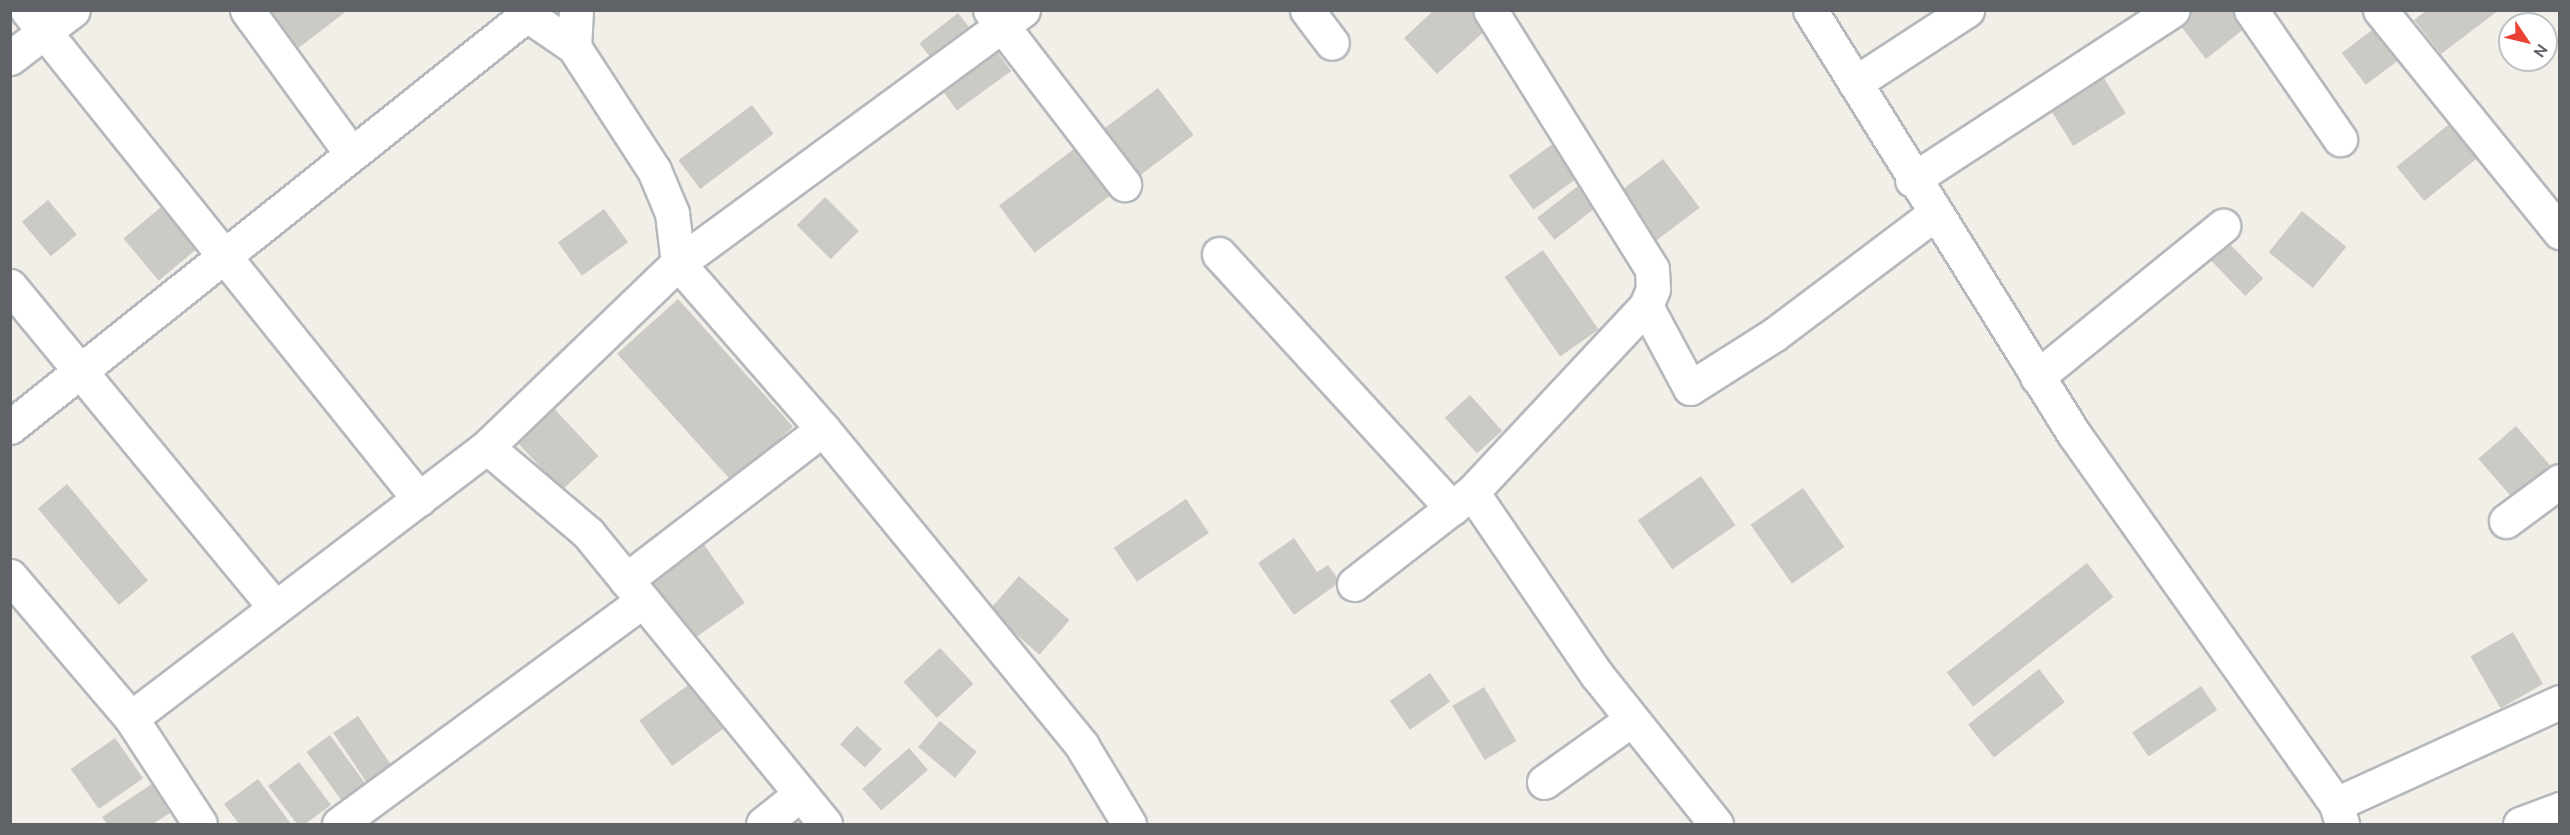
<!DOCTYPE html>
<html>
<head>
<meta charset="utf-8">
<style>
  body { margin:0 }
  #map { position:relative; width:2570px; height:835px; overflow:hidden; background:#f1efe8; font-family:Ubuntu,sans-serif }
  div>[style] { position:absolute }
  [style*='--x'] { left:calc(var(--x)*1px); top:calc(var(--y)*1px); width:calc(var(--w)*1px); rotate:calc(var(--a)*1deg) }
  .building>* { inset:0; background:#cccac5; transform-origin:0 0 }
  .roads { filter:drop-shadow(2px 0 #b5b8bc) drop-shadow(-2px 0 #b5b8bc) drop-shadow(0 2px #b5b8bc) drop-shadow(0 -2px #b5b8bc) }
  .street>* { height:33px; margin:-16.5px; padding:0 16.5px; transform-origin:16.5px; border-radius:16.5px; background:#fff }
  .secondary>* { height:33px; margin:-16.5px; padding:0 16.5px; transform-origin:16.5px; border-radius:16.5px; background:#fff }
  span { translate:-50% -50%; white-space:nowrap; text-align:center; line-height:1.15; -webkit-text-stroke:4.5px #fff; paint-order:stroke }
  .frame { position:absolute; inset:0; border:12px solid #5f6368; pointer-events:none }
  .north { position:absolute; left:2498px; top:12px; width:60px; height:60px; box-sizing:border-box; background:#fff; border:2px solid #bfc1c3; border-radius:50%; rotate:125deg; font-size:16px; font-weight:700; line-height:24px; text-align:center; color:#5f6368 }
  .north::after { content:''; display:block; margin:auto; width:21px; height:27px; background:#ea4335; clip-path:polygon(50% 0,100% 100%,50% 72%,0 100%) }
</style>
</head>
<body>
<div id="map">
  <div class="building">
    <i style="clip-path:polygon(267px 10px,348px 10px,297px 49px)"></i>
    <i style="clip-path:polygon(1434px 10px,1472px 10px,1488px 28px,1437px 74px,1404px 38px)"></i>
    <i style="clip-path:polygon(2190px 10px,2238px 10px,2249px 25px,2206px 59px,2177px 21px)"></i>
    <i style="clip-path:polygon(2427px 10px,2499px 10px,2441px 54px,2414px 20px)"></i>
    <i style="left:958px;top:13px;width:24px;height:49px;rotate:52deg"></i>
    <i style="left:2376px;top:27px;width:40px;height:43px;rotate:53deg"></i>
    <i style="left:993px;top:46px;width:31px;height:67px;rotate:54deg"></i>
    <i style="left:2102px;top:75px;width:45px;height:62px;rotate:58deg"></i>
    <i style="left:1158px;top:88px;width:59px;height:73px;rotate:53deg"></i>
    <i style="left:752px;top:105px;width:36px;height:92px;rotate:53deg"></i>
    <i style="left:2458px;top:117px;width:44px;height:79px;rotate:51deg"></i>
    <i style="left:1558px;top:140px;width:42px;height:61px;rotate:54deg"></i>
    <i style="left:1078px;top:146px;width:59px;height:99px;rotate:53deg"></i>
    <i style="left:1663px;top:159px;width:61px;height:64px;rotate:53deg"></i>
    <i style="left:1583px;top:182px;width:28px;height:58px;rotate:52deg"></i>
    <i style="left:825px;top:197px;width:48px;height:40px;rotate:45deg"></i>
    <i style="left:48px;top:200px;width:45px;height:34px;rotate:50deg"></i>
    <i style="left:161px;top:207px;width:55px;height:49px;rotate:50deg"></i>
    <i style="left:604px;top:209px;width:41px;height:57px;rotate:54deg"></i>
    <i style="left:2302px;top:211px;width:57px;height:53px;rotate:39deg"></i>
    <i style="left:2225px;top:239px;width:55px;height:25px;rotate:46deg"></i>
    <i style="left:1543px;top:250px;width:97px;height:47px;rotate:55deg"></i>
    <i style="left:678px;top:299px;width:172px;height:82px;rotate:48deg"></i>
    <i style="left:1470px;top:395px;width:48px;height:34px;rotate:48deg"></i>
    <i style="left:548px;top:402px;width:74px;height:50px;rotate:47deg"></i>
    <i style="left:2516px;top:426px;width:52px;height:50px;rotate:49deg"></i>
    <i style="left:1701px;top:476px;width:60px;height:77px;rotate:55deg"></i>
    <i style="left:67px;top:484px;width:126px;height:38px;rotate:50deg"></i>
    <i style="left:1803px;top:488px;width:72px;height:64px;rotate:55deg"></i>
    <i style="left:1186px;top:499px;width:41px;height:87px;rotate:56deg"></i>
    <i style="clip-path:polygon(1294px 538px,1317px 572px,1328px 565px,1340px 582px,1294px 615px,1258px 563px)"></i>
    <i style="left:700px;top:539px;width:78px;height:72px;rotate:55deg"></i>
    <i style="left:2087px;top:563px;width:43px;height:178px;rotate:52deg"></i>
    <i style="left:1019px;top:576px;width:67px;height:46px;rotate:41deg"></i>
    <i style="left:2513px;top:632px;width:60px;height:49px;rotate:60deg"></i>
    <i style="left:940px;top:648px;width:49px;height:50px;rotate:47deg"></i>
    <i style="left:2039px;top:669px;width:42px;height:90px;rotate:52deg"></i>
    <i style="left:1430px;top:673px;width:35px;height:49px;rotate:55deg"></i>
    <i style="left:691px;top:683px;width:56px;height:64px;rotate:54deg"></i>
    <i style="left:2201px;top:686px;width:29px;height:83px;rotate:56deg"></i>
    <i style="left:1484px;top:687px;width:63px;height:37px;rotate:59deg"></i>
    <i style="left:358px;top:716px;width:63px;height:30px;rotate:56deg"></i>
    <i style="left:940px;top:721px;width:48px;height:34px;rotate:40deg"></i>
    <i style="left:857px;top:726px;width:34px;height:25px;rotate:43deg"></i>
    <i style="left:330px;top:735px;width:65px;height:29px;rotate:54deg"></i>
    <i style="left:115px;top:738px;width:49px;height:54px;rotate:55deg"></i>
    <i style="left:909px;top:748px;width:29px;height:62px;rotate:49deg"></i>
    <i style="clip-path:polygon(299px 762px,331px 805px,305px 824px,297px 824px,268px 786px)"></i>
    <i style="clip-path:polygon(258px 779px,291px 824px,239px 824px,224px 804px)"></i>
    <i style="clip-path:polygon(152px 784px,170px 813px,153px 824px,107px 824px,102px 817px)"></i>
  </div>
  <div class="roads">
    <div class="street">
      <i style="--x:27;--y:10;--w:627;--a:51.28"></i>
      <i style="--x:247;--y:10;--w:177;--a:54"></i>
      <i style="--x:520;--y:10;--w:65;--a:34.4"></i>
      <i style="--x:576;--y:10;--w:37;--a:93"></i>
      <i style="--x:574;--y:47;--w:147;--a:57"></i>
      <i style="--x:654;--y:170;--w:47;--a:67.3"></i>
      <i style="--x:672;--y:213;--w:50;--a:83.2"></i>
      <i style="--x:678;--y:263;--w:265;--a:136.1"></i>
      <i style="--x:487;--y:447;--w:133;--a:40.4"></i>
      <i style="--x:588;--y:533;--w:375;--a:50.8"></i>
      <i style="--x:990;--y:10;--w:220;--a:52.4"></i>
      <i style="--x:1023;--y:10;--w:428;--a:143.7"></i>
      <i style="--x:678;--y:263;--w:220;--a:48.9"></i>
      <i style="--x:823;--y:429;--w:409;--a:50.7"></i>
      <i style="--x:1082;--y:746;--w:91;--a:58.9"></i>
      <i style="--x:1307;--y:10;--w:41;--a:52.9"></i>
      <i style="--x:2251;--y:10;--w:157;--a:55.4"></i>
      <i style="--x:2380;--y:10;--w:286;--a:51"></i>
      <i style="--x:10;--y:58;--w:79;--a:-37.3"></i>
      <i style="--x:1855;--y:83;--w:134;--a:-33.1"></i>
      <i style="--x:1912;--y:180;--w:311;--a:-33.1"></i>
      <i style="--x:1219;--y:254;--w:345;--a:47.5"></i>
      <i style="--x:10;--y:286;--w:417;--a:50.5"></i>
      <i style="--x:1646;--y:306;--w:93;--a:61.8"></i>
      <i style="--x:1690;--y:388;--w:101;--a:-32.4"></i>
      <i style="--x:1775;--y:334;--w:198;--a:-37"></i>
      <i style="--x:2037;--y:377;--w:240;--a:-39.1"></i>
      <i style="--x:10;--y:427;--w:659;--a:-38.59"></i>
      <i style="--x:1472;--y:492;--w:222;--a:55.7"></i>
      <i style="--x:1597;--y:675;--w:191;--a:51.4"></i>
      <i style="--x:2506;--y:521;--w:67;--a:-36.5"></i>
      <i style="--x:626;--y:580;--w:248;--a:-37.5"></i>
      <i style="--x:1354;--y:584;--w:150;--a:-37.9"></i>
      <i style="--x:1472;--y:492;--w:255;--a:-46.9"></i>
      <i style="--x:1646;--y:306;--w:18;--a:-68"></i>
      <i style="--x:1653;--y:289;--w:20;--a:-93"></i>
      <i style="--x:1652;--y:269;--w:305;--a:-122"></i>
      <i style="--x:131;--y:718;--w:447;--a:-37.3"></i>
      <i style="--x:1544;--y:782;--w:107;--a:-35.5"></i>
      <i style="--x:2336;--y:804;--w:246;--a:-24.5"></i>
      <i style="--x:339;--y:824;--w:377;--a:-36.3"></i>
      <i style="--x:763;--y:824;--w:45;--a:-38.7"></i>
      <i style="--x:2520;--y:824;--w:43;--a:-20.6"></i>
    </div>
    <div class="secondary">
      <i style="--x:1810;--y:10;--w:499;--a:58.1"></i>
      <i style="--x:2074;--y:434;--w:453;--a:54.7"></i>
      <i style="--x:2336;--y:804;--w:21;--a:73"></i>
      <i style="--x:10;--y:576;--w:187;--a:49.6"></i>
      <i style="--x:131;--y:718;--w:126;--a:56.9"></i>
    </div>
  </div>
  <div class="frame"></div>
  <div class="north">N</div>
</div>
</body>
</html>
